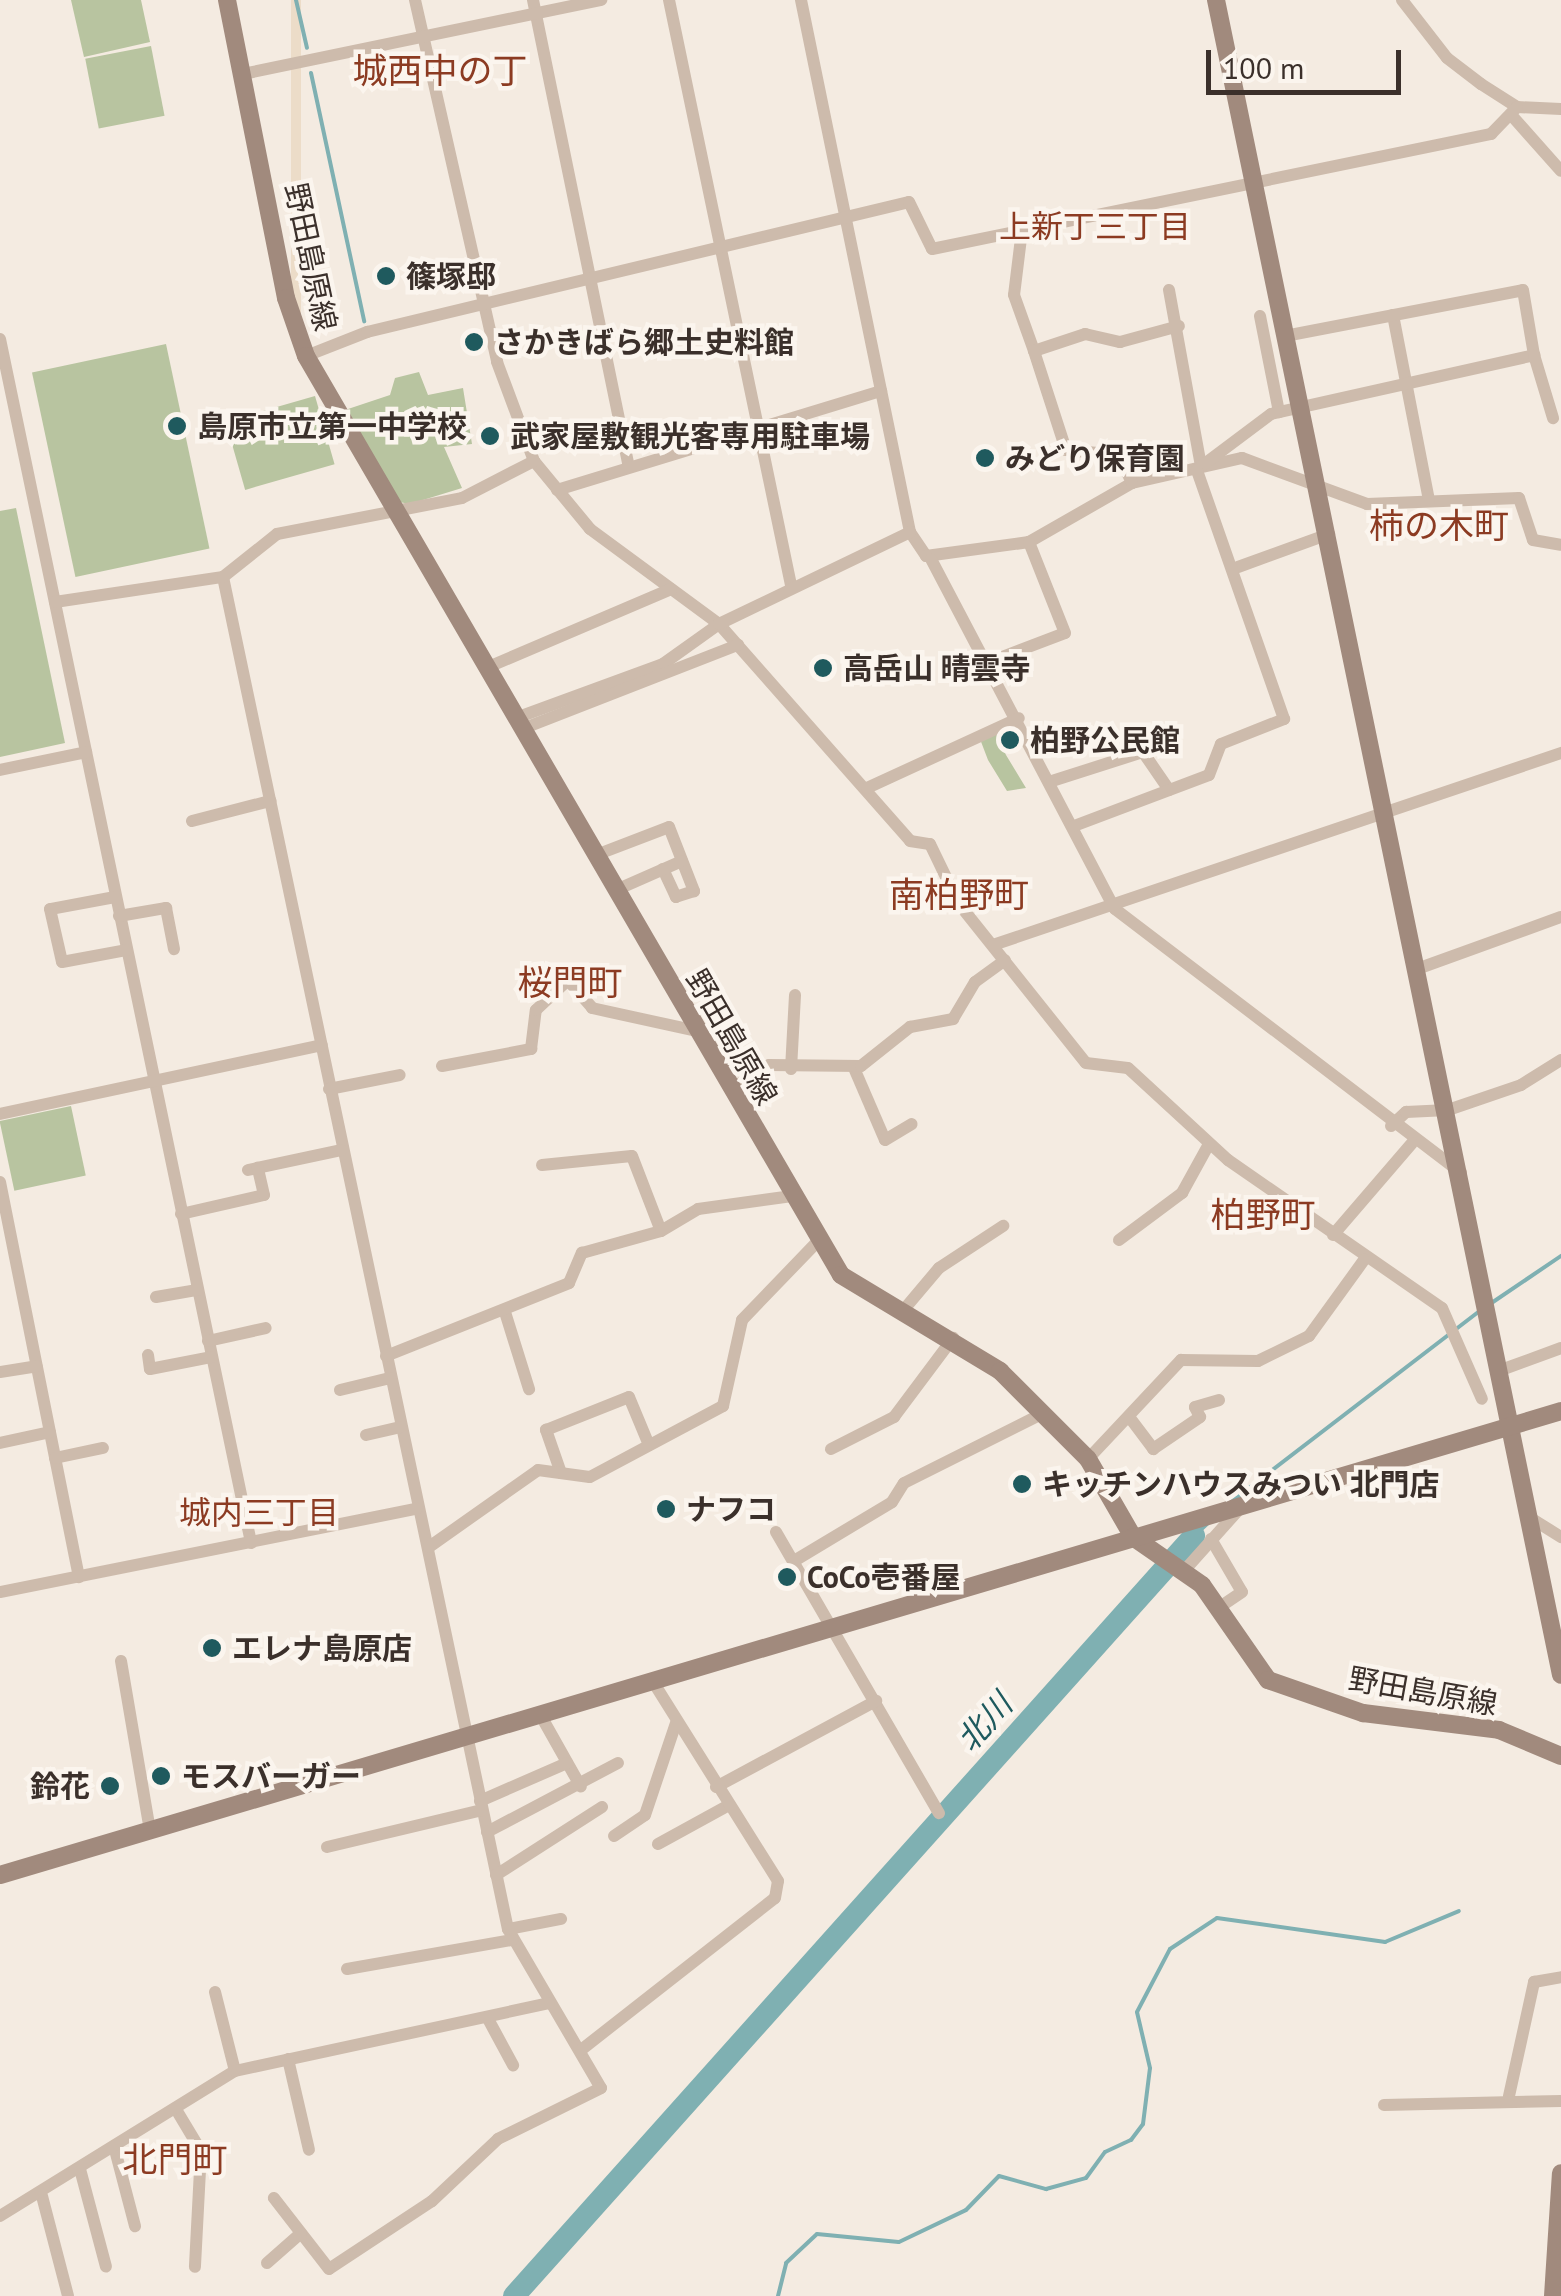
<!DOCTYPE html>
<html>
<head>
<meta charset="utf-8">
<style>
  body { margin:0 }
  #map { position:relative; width:1561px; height:2296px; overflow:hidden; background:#f4ebe1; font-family:"PT Sans","Noto Sans JP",sans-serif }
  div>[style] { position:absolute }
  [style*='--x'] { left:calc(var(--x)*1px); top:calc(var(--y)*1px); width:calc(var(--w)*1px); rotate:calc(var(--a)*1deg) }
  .green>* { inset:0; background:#b8c4a0; transform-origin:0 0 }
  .plaza>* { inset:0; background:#ecdcc8; transform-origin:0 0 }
  .stream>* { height:4px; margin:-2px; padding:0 2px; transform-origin:2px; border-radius:2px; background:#7fb0b2 }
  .river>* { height:22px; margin:-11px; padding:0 11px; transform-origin:11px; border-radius:11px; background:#7fb0b2 }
  .street>* { height:12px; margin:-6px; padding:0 6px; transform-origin:6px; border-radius:6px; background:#cdbbac }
  .secondary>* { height:18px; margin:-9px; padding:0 9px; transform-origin:9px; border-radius:9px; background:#a18a7d }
  .dots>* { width:28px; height:28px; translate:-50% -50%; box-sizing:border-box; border:5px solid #fbf5ee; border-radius:50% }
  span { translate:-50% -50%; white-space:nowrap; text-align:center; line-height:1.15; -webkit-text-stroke:9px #fbf5ee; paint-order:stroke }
  .street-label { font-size:30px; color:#3b302b }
  .poi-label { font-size:30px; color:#3b302b; font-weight:700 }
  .left { translate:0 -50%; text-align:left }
  .right { translate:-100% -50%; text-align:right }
  .neighbourhood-label { font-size:32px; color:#8c3b22 }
  .water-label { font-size:32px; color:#1f5a5e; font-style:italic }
  .quarter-label { font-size:35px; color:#8c3b22 }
  .scale { position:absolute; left:1206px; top:50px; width:195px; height:45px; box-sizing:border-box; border:5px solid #3b302b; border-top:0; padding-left:12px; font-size:30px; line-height:35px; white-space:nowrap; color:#3b302b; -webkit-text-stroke:8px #fbf5ee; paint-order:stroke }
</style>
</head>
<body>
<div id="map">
  <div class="green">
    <i style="clip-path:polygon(71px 0,141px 0,150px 42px,84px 57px)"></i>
    <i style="left:151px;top:46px;width:71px;height:67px;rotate:79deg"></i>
    <i style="left:166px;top:344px;width:209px;height:137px;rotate:78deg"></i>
    <i style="clip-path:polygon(419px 372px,428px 395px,463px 388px,472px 444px,444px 447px,462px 488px,410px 504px,399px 502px,342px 411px,390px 395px,395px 378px)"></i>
    <i style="left:315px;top:396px;width:71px;height:93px;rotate:74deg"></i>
    <i style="clip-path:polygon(16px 508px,65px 743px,0 757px,0 511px)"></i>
    <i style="clip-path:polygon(996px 733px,1006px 755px,1026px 788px,1007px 791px,988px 760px,980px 739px)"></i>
    <i style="left:71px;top:1106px;width:71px;height:73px;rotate:78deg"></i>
  </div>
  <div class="plaza">
    <i style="left:291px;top:0;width:10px;height:337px"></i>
  </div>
  <div class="stream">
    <i style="--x:296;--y:0;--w:49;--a:77.1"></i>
    <i style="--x:311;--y:73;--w:254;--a:77.9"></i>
    <i style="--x:1490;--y:1304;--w:86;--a:-34.1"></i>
    <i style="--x:1232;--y:1501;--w:310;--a:-37.5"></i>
    <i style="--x:1194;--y:1536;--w:18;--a:-43"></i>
    <i style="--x:778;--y:2296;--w:34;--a:-76"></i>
    <i style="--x:786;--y:2263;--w:42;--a:-43.1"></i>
    <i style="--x:817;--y:2234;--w:82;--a:5.6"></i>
    <i style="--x:899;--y:2242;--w:74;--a:-25.5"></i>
    <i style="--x:966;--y:2210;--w:47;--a:-45.9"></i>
    <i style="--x:999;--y:2176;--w:49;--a:15.5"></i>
    <i style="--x:1046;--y:2189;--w:41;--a:-15.4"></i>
    <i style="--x:1086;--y:2178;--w:32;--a:-54"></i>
    <i style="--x:1105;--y:2152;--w:29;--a:-25"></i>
    <i style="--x:1131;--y:2140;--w:20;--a:-53"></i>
    <i style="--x:1143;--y:2124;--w:56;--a:-82.9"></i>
    <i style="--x:1150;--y:2068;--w:57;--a:-103.1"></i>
    <i style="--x:1137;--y:2012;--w:71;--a:-62.4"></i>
    <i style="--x:1170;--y:1949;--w:56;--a:-33.4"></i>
    <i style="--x:1217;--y:1918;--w:170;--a:8.1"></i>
    <i style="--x:1385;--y:1942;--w:80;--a:-22.7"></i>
  </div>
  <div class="river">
    <i style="--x:514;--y:2296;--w:1020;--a:-48.18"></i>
  </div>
  <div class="street">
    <i style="--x:415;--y:0;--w:371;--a:77.2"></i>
    <i style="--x:497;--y:362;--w:106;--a:69.5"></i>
    <i style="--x:534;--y:461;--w:88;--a:50.5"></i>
    <i style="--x:590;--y:529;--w:160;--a:36.4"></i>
    <i style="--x:719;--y:624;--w:289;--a:48.6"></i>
    <i style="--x:910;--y:841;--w:20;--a:9"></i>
    <i style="--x:930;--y:844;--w:67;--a:64.2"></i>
    <i style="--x:959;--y:904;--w:203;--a:51.4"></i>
    <i style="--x:1086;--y:1063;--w:42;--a:6.8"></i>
    <i style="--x:1128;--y:1068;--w:136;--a:42.6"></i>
    <i style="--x:1228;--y:1160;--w:260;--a:34.7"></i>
    <i style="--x:1442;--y:1308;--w:99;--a:66.3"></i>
    <i style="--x:533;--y:0;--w:474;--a:78.4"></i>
    <i style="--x:669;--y:0;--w:598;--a:78.22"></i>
    <i style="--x:801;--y:0;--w:543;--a:78.42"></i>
    <i style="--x:910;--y:532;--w:29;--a:56"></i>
    <i style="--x:926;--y:556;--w:104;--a:-7.7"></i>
    <i style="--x:1029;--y:542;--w:119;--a:-29.8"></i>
    <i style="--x:1132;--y:483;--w:113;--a:-12.8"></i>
    <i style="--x:1242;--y:458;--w:133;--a:20.2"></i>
    <i style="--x:1367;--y:504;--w:152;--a:-2.3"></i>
    <i style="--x:1519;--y:498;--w:44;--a:71.6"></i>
    <i style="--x:1533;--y:540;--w:28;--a:10"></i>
    <i style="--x:1402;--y:0;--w:73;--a:52.2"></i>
    <i style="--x:1447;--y:58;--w:43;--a:37.4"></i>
    <i style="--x:1481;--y:84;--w:43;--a:32.6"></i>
    <i style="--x:1517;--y:107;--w:44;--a:2.6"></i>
    <i style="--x:243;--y:74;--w:366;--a:-11.7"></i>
    <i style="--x:1513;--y:117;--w:72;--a:48.4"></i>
    <i style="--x:1022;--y:230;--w:65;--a:97"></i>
    <i style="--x:1014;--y:295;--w:59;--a:70.3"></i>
    <i style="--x:1034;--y:351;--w:54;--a:-18.4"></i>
    <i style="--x:1085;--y:334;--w:36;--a:13"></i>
    <i style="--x:1120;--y:342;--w:61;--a:-15.2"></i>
    <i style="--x:1169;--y:290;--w:179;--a:79.7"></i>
    <i style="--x:1393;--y:315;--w:189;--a:79"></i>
    <i style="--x:1260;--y:316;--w:98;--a:78.8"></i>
    <i style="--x:1285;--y:336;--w:242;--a:-10.9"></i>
    <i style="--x:1523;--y:290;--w:66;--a:80.4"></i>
    <i style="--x:0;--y:339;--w:1230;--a:78.22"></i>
    <i style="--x:1034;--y:351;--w:104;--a:72.1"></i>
    <i style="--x:1066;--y:450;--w:53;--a:5.4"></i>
    <i style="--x:1119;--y:455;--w:31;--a:65"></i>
    <i style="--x:306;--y:356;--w:66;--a:-21.5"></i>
    <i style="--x:367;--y:332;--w:557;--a:-13.49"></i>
    <i style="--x:909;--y:202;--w:52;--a:63.9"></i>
    <i style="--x:932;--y:249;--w:571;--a:-11.62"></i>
    <i style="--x:1491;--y:134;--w:37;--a:-46"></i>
    <i style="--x:1199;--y:468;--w:90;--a:-36.9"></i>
    <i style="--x:1271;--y:414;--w:270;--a:-12.6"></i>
    <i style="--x:1534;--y:355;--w:66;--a:73.2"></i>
    <i style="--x:557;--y:490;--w:339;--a:-17"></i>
    <i style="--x:931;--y:559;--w:395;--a:62.3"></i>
    <i style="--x:1115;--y:909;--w:435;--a:37.3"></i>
    <i style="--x:1238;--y:567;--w:97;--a:-19.9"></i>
    <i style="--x:223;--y:577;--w:1382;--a:78.1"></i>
    <i style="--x:508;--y:1929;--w:184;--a:59.7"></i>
    <i style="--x:601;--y:2088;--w:115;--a:153.7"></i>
    <i style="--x:498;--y:2139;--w:91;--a:136.8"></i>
    <i style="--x:432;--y:2201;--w:123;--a:146.6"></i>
    <i style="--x:329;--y:2269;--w:90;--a:-127.8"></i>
    <i style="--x:55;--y:602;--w:170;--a:-8.5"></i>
    <i style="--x:223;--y:577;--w:69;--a:-38.5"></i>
    <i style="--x:277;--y:534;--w:188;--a:-11"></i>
    <i style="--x:462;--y:498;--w:81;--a:-27.2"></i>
    <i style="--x:989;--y:662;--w:81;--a:-20.9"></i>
    <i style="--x:1065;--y:633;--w:98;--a:-111.6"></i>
    <i style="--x:486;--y:668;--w:201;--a:-23.1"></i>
    <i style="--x:516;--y:718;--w:157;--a:-20.2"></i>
    <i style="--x:663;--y:664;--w:69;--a:-35.5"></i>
    <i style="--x:719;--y:624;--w:212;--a:-25.7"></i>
    <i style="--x:522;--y:729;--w:232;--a:-21.3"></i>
    <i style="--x:0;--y:770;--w:88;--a:-11.8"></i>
    <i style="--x:1052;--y:781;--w:96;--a:-17.7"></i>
    <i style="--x:1143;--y:752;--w:46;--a:55.6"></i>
    <i style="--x:867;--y:788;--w:167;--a:-24.7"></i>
    <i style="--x:192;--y:821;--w:81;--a:-14.4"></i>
    <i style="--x:1074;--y:826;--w:144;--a:-20.7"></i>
    <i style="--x:1209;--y:775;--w:33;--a:-69"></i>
    <i style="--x:1221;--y:744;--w:68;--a:-21.6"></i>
    <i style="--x:1284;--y:719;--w:264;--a:-109.3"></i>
    <i style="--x:596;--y:855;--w:78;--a:-21"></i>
    <i style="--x:669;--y:827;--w:69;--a:68.7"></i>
    <i style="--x:694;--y:891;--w:19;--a:162"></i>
    <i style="--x:676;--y:897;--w:31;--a:-115"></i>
    <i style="--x:616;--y:890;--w:72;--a:-23.7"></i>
    <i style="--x:115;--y:897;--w:66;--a:169.5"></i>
    <i style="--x:50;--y:909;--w:54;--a:77.2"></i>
    <i style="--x:62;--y:962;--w:65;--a:-10.6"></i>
    <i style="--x:119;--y:916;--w:48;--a:-9.7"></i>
    <i style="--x:166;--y:908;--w:42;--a:79"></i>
    <i style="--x:993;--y:945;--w:600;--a:-18.68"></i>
    <i style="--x:1417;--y:969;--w:153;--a:-19.9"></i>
    <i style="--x:442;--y:1066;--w:91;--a:-10.8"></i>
    <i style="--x:531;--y:1049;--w:39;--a:-83"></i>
    <i style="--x:536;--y:1010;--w:44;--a:-43.2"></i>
    <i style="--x:568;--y:980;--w:37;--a:49"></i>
    <i style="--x:592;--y:1008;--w:107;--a:12.4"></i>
    <i style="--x:854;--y:1068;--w:78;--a:66.7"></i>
    <i style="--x:885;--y:1140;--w:31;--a:-31"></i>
    <i style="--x:791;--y:1069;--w:74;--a:-86.9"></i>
    <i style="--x:329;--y:1089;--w:72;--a:-11.2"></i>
    <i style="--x:731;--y:1089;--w:45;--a:-32.3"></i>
    <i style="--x:769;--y:1065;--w:92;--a:0.6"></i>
    <i style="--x:861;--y:1066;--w:63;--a:-38.5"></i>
    <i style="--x:910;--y:1027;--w:44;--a:-10.5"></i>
    <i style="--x:953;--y:1019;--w:43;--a:-59.3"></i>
    <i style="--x:975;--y:982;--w:37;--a:-36"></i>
    <i style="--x:0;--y:1114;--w:329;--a:-12.1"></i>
    <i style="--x:1391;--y:1126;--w:21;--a:-43"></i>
    <i style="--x:1406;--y:1112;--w:42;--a:-2.7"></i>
    <i style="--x:1448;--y:1110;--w:77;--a:-18.9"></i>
    <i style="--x:1521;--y:1085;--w:47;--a:-32"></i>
    <i style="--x:542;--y:1165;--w:90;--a:-5.7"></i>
    <i style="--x:632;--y:1156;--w:80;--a:68.9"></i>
    <i style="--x:248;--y:1170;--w:95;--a:-12.1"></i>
    <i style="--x:0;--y:1182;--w:403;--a:78.7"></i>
    <i style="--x:181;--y:1214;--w:85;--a:-12.9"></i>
    <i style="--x:264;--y:1195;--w:28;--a:-103"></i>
    <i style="--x:1333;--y:1235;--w:121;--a:-49.3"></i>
    <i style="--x:1119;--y:1240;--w:79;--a:-36.7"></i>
    <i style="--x:1182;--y:1193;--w:56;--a:-61.1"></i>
    <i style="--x:156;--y:1297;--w:42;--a:-9.7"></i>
    <i style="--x:505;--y:1312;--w:81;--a:72.7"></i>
    <i style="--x:901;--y:1313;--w:59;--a:-49.8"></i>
    <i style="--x:939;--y:1268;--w:77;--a:-33.3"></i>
    <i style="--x:208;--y:1341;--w:59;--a:-12.6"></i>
    <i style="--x:148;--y:1355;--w:14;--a:82"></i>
    <i style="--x:150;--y:1369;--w:62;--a:-11.1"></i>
    <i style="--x:386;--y:1356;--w:197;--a:-21.7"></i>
    <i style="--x:569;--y:1283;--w:33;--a:-67"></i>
    <i style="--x:582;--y:1253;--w:82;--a:-15.6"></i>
    <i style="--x:661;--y:1231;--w:43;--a:-30.7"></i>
    <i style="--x:698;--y:1209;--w:95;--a:-7.9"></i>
    <i style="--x:1501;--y:1370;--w:64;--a:-20.1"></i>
    <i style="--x:0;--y:1372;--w:37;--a:-9"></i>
    <i style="--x:340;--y:1390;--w:51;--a:-13.5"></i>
    <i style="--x:1130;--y:1418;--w:39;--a:53"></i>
    <i style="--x:1153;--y:1449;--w:57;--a:-34.2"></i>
    <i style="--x:1200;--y:1417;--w:11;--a:-117"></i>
    <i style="--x:1195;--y:1407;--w:25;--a:-16"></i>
    <i style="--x:366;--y:1435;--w:35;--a:-13"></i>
    <i style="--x:0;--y:1443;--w:51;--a:-12.4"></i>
    <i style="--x:831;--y:1449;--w:71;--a:-26.9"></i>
    <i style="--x:894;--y:1417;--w:99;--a:-53.2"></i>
    <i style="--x:55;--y:1458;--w:49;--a:-11.8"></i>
    <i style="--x:1088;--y:1459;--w:136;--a:-46.8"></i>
    <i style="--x:1181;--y:1360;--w:77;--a:0.7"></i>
    <i style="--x:1258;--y:1361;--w:57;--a:-26.1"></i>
    <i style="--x:1309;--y:1336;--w:94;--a:-54.1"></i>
    <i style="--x:561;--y:1473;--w:46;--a:-109.2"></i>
    <i style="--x:546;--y:1430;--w:89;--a:-21.7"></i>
    <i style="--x:629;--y:1397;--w:52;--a:67.4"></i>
    <i style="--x:1529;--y:1517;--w:38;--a:32"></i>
    <i style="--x:776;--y:1532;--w:325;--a:59.9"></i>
    <i style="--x:1211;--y:1539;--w:61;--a:59.7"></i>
    <i style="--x:1242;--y:1592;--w:29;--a:146"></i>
    <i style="--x:429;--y:1547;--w:133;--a:-35.2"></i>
    <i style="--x:538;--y:1470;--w:52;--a:7.7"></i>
    <i style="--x:590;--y:1477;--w:151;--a:-28.1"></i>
    <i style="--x:723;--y:1406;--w:88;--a:-77.5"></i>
    <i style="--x:742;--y:1320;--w:110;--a:-46.1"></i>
    <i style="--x:794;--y:1561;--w:114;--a:-31"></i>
    <i style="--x:892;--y:1502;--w:22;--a:-58"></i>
    <i style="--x:904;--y:1483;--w:157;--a:-26.6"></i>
    <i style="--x:1183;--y:1572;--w:89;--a:-48.2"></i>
    <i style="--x:0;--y:1592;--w:425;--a:-11.3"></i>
    <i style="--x:121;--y:1661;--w:172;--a:80.3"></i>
    <i style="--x:541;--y:1716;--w:81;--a:60.6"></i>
    <i style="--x:716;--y:1787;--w:182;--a:-28.3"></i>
    <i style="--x:480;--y:1801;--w:95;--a:-23.6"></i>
    <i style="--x:487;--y:1832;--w:148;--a:-27.8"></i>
    <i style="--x:614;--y:1836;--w:37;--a:-34"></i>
    <i style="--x:645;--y:1815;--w:97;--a:-71.4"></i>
    <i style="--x:658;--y:1844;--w:79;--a:-28.8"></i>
    <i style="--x:327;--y:1847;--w:159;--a:-13.4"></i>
    <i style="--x:496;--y:1875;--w:126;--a:-32.7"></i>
    <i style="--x:508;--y:1929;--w:54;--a:-10.7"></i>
    <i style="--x:347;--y:1969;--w:168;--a:-10"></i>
    <i style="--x:215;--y:1992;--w:81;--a:75.8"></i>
    <i style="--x:487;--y:2017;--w:55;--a:61.6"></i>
    <i style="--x:581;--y:2050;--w:246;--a:-38.1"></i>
    <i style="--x:775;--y:1898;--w:17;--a:-80"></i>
    <i style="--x:778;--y:1881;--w:235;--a:-122.1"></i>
    <i style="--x:288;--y:2059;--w:93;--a:77"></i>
    <i style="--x:1509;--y:2096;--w:117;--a:-77.6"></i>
    <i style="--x:1534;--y:1982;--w:27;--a:-10"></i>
    <i style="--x:1384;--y:2105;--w:177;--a:-1.3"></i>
    <i style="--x:177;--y:2111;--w:47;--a:59"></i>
    <i style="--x:201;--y:2151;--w:116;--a:93"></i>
    <i style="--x:114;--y:2146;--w:83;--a:75.3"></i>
    <i style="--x:80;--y:2169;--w:101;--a:75.1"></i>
    <i style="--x:42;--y:2196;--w:103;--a:75.4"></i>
    <i style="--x:0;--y:2216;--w:276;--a:-31.7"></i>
    <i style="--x:235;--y:2071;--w:321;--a:-12.2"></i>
    <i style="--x:267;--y:2263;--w:45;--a:-41.4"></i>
  </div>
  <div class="secondary">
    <i style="--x:227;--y:0;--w:304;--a:78.8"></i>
    <i style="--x:286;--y:298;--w:61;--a:71"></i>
    <i style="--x:306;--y:356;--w:1063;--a:59.79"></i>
    <i style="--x:841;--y:1275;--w:186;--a:31.1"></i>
    <i style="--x:1000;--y:1371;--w:124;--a:45"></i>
    <i style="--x:1088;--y:1459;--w:90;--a:60"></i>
    <i style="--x:1133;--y:1537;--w:84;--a:34.8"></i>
    <i style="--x:1202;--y:1585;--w:116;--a:55.2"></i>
    <i style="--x:1268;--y:1680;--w:101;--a:19.2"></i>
    <i style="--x:1363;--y:1713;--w:137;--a:7.1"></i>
    <i style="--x:1499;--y:1730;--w:67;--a:22.8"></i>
    <i style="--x:1216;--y:0;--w:1710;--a:78.36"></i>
    <i style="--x:0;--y:1875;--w:1629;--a:-16.55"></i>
    <i style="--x:1553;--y:2296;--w:123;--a:-86.3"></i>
  </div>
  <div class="dots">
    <i style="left:386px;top:276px;background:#1f5a5e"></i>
    <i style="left:474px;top:342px;background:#1f5a5e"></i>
    <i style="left:177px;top:426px;background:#1f5a5e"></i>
    <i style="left:490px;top:436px;background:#1f5a5e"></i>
    <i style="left:985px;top:458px;background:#1f5a5e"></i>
    <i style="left:823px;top:668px;background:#1f5a5e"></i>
    <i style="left:1010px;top:740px;background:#1f5a5e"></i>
    <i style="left:1022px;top:1484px;background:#1f5a5e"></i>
    <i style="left:666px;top:1509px;background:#1f5a5e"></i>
    <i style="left:787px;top:1577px;background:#1f5a5e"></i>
    <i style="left:212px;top:1648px;background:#1f5a5e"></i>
    <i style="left:161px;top:1776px;background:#1f5a5e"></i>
    <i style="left:110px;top:1786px;background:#1f5a5e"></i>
  </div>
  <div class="street-label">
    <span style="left:311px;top:257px;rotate:78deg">野田島原線</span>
    <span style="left:732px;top:1037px;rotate:60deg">野田島原線</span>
    <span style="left:1423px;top:1691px;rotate:10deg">野田島原線</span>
  </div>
  <div class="poi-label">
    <span class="left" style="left:406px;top:276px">篠塚邸</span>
    <span class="left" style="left:494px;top:342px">さかきばら郷土史料館</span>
    <span class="left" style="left:197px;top:426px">島原市立第一中学校</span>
    <span class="left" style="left:510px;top:436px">武家屋敷観光客専用駐車場</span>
    <span class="left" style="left:1005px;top:458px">みどり保育園</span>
    <span class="left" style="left:843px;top:668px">高岳山 晴雲寺</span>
    <span class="left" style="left:1030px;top:740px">柏野公民館</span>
    <span class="left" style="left:1042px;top:1484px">キッチンハウスみつい 北門店</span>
    <span class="left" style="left:686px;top:1509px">ナフコ</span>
    <span class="left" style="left:807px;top:1577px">CoCo壱番屋</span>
    <span class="left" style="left:232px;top:1648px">エレナ島原店</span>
    <span class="left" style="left:181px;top:1776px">モスバーガー</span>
    <span class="right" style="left:90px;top:1786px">鈴花</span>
  </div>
  <div class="neighbourhood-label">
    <span style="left:1095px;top:226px">上新丁三丁目</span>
    <span style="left:259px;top:1512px">城内三丁目</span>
  </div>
  <div class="water-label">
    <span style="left:984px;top:1722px;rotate:-48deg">北川</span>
  </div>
  <div class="quarter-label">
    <span style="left:440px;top:70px">城西中の丁</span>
    <span style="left:1439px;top:525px">柿の木町</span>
    <span style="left:959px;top:894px">南柏野町</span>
    <span style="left:570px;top:982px">桜門町</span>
    <span style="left:1263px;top:1214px">柏野町</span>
    <span style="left:175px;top:2159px">北門町</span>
  </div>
  <div class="scale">100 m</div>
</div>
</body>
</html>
